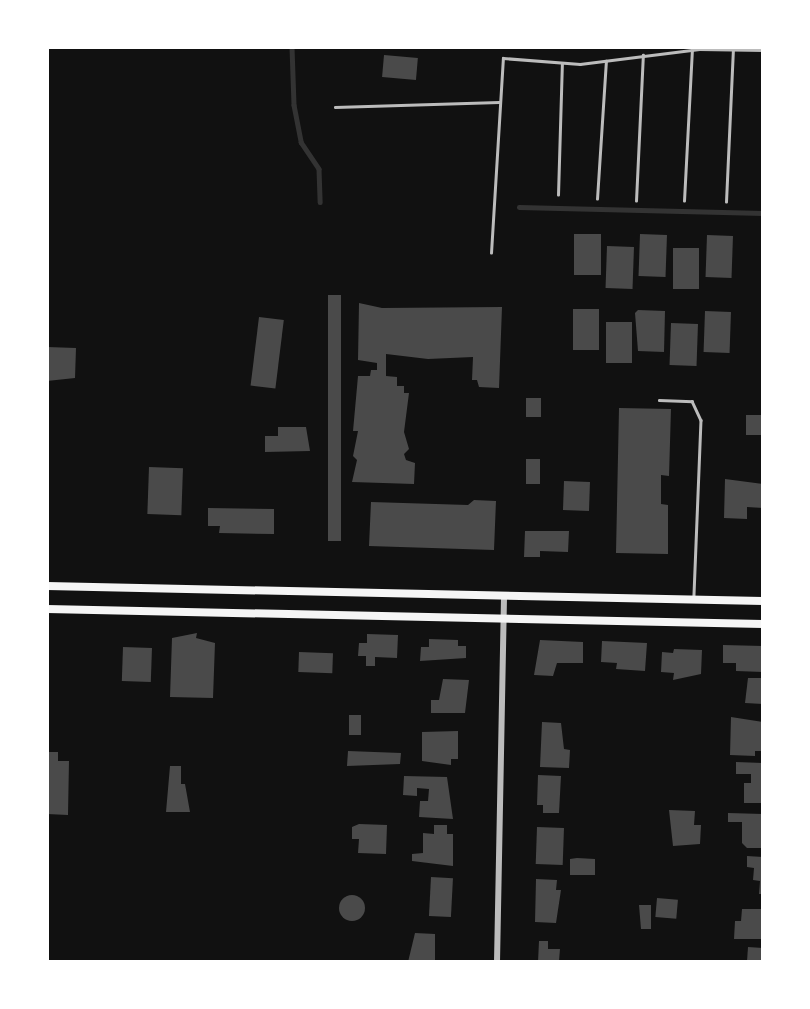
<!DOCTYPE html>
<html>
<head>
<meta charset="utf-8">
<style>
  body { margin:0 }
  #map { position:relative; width:810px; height:1009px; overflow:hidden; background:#111; font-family:Figtree,sans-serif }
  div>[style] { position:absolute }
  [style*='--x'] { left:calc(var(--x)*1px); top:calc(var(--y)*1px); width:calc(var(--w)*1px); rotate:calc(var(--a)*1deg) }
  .stream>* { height:4.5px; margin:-2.25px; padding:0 2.25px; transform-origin:2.25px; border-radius:2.25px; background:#333 }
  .building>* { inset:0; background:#4a4a4a; transform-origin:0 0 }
  .round { border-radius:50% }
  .service>* { height:2.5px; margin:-1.25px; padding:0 1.25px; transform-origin:1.25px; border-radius:1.25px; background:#bcbcbc }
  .minor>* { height:6px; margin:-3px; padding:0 3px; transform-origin:3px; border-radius:3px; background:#bcbcbc }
  .secondary>* { height:8px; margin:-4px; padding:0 4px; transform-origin:4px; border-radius:4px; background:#f5f5f5 }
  span { translate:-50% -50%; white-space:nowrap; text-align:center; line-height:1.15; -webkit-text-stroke:5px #fff; paint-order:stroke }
  .frame { position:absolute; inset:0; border:49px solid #fff; pointer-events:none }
</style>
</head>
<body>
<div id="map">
  <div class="stream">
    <i style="--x:292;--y:47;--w:58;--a:88"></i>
    <i style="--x:294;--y:105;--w:38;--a:79"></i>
    <i style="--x:301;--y:142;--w:32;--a:56"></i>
    <i style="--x:319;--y:169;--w:33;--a:88"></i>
    <i style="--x:519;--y:207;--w:244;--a:1.4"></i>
  </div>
  <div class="building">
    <i style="left:384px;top:55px;width:34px;height:22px;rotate:5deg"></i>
    <i style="left:574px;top:234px;width:27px;height:41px"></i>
    <i style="left:640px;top:234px;width:27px;height:42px;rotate:2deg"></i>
    <i style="left:707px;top:235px;width:26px;height:42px;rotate:2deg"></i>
    <i style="left:607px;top:246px;width:27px;height:42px;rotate:2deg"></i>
    <i style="left:673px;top:248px;width:26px;height:41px"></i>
    <i style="left:328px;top:295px;width:13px;height:246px"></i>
    <i style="clip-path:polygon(359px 303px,382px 308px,502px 307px,499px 388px,479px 387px,477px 380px,472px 380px,473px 357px,428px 359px,386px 354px,386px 376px,397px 377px,397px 386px,404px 386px,404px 393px,409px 393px,404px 432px,409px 449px,404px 454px,406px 460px,415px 463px,414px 484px,352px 482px,357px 460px,353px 456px,358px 431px,353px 431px,358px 376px,370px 376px,371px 370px,377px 370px,377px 363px,358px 360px)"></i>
    <i style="left:573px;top:309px;width:26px;height:41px"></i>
    <i style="clip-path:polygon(638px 310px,665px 311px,664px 352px,638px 351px,635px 313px)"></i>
    <i style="left:705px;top:311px;width:26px;height:41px;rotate:2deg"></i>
    <i style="left:259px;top:317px;width:25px;height:69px;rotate:7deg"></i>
    <i style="left:606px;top:322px;width:26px;height:41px"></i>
    <i style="left:671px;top:323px;width:27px;height:42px;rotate:2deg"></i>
    <i style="clip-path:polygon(47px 347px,76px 348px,75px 378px,47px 381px)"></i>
    <i style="left:526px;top:398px;width:15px;height:19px"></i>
    <i style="clip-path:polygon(619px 408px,671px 409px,669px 476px,661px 475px,661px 504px,668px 505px,668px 554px,616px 553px)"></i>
    <i style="left:746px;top:415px;width:17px;height:20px"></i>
    <i style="clip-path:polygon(278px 427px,306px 427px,310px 451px,265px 452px,265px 436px,278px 436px)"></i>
    <i style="left:526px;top:459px;width:14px;height:25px"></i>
    <i style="left:149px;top:467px;width:34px;height:47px;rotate:2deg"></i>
    <i style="clip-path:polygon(725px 479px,763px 484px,763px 508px,747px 507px,747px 519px,724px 518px)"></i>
    <i style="left:564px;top:481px;width:26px;height:29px;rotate:2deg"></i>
    <i style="clip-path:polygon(474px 500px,496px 501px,494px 550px,369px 546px,371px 502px,468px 505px)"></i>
    <i style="clip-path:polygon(208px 508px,274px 509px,274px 534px,219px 533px,220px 526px,208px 526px)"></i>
    <i style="clip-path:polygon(525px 531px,569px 531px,568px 552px,540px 551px,540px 557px,524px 557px)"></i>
    <i style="clip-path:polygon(197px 633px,196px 638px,215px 643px,213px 698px,170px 697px,172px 638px)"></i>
    <i style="clip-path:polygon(367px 634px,398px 635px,397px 658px,375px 657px,375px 666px,366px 666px,366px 656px,358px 656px,359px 643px,367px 643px)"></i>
    <i style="clip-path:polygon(429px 639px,458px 640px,458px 646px,466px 646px,466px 658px,420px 661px,421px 647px,429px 647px)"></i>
    <i style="clip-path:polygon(540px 640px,583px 642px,583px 663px,557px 663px,553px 676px,534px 675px)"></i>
    <i style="clip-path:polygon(602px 641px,647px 643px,645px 671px,616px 669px,617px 663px,601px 662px)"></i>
    <i style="clip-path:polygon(723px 645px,763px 646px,763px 672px,736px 671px,736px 663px,723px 663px)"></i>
    <i style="left:123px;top:647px;width:29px;height:34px;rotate:2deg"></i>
    <i style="clip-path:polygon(674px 649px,702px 650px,701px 674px,673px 680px,674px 673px,661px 672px,662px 652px,673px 653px)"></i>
    <i style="left:299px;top:652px;width:34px;height:20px;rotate:2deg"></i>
    <i style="clip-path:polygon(748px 678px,763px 678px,763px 704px,745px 703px)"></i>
    <i style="clip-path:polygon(443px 679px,469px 680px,465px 713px,431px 713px,431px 700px,439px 700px)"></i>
    <i style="left:349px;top:715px;width:12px;height:20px"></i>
    <i style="clip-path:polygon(731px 717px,763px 722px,763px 751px,755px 751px,755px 756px,730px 755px)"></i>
    <i style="clip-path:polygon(542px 722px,561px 723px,564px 749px,570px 750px,569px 768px,540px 767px)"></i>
    <i style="clip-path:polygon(458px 731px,458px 759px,451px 759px,451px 765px,422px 761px,422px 732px)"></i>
    <i style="clip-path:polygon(348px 751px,401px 753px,400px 764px,347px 766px)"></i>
    <i style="clip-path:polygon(47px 752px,58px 752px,58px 761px,69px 761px,68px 815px,47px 814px)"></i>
    <i style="clip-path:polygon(736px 762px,763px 763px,763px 803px,744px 803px,744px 783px,751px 783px,751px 774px,736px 774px)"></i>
    <i style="clip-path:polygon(170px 766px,181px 766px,181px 784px,185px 784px,190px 812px,166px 812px)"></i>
    <i style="clip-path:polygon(538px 775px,561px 776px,559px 813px,543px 813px,543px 805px,537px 805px)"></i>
    <i style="clip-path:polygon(404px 776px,447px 777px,453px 819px,419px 817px,420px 801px,428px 801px,429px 789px,417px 788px,417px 796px,403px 795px)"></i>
    <i style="clip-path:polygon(669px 810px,695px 811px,694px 825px,701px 825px,700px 844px,673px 846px)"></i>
    <i style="clip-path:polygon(728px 813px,763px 814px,763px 848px,747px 848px,742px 843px,742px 822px,728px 822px)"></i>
    <i style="clip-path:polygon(359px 824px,387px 825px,386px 854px,358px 853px,359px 839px,352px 839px,352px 827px)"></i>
    <i style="clip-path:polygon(434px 825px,447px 825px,447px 834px,453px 834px,453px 866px,412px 861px,412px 854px,423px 853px,423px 833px,434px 834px)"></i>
    <i style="left:537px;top:827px;width:27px;height:37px;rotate:2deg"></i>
    <i style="clip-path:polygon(747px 856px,763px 857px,763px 894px,759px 894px,760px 881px,753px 880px,754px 868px,747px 867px)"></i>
    <i style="clip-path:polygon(577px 858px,595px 859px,595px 875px,570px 875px,570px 859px)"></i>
    <i style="left:431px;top:877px;width:22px;height:39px;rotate:3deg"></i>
    <i style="clip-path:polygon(536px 879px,557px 880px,556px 890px,561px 890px,556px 923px,535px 922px)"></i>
    <i class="round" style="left:339px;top:895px;width:26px;height:26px"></i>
    <i style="left:657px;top:898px;width:21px;height:19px;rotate:5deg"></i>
    <i style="clip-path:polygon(639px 905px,651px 905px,651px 929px,641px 929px)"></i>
    <i style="clip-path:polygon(742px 909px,763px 909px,763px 939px,734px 939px,735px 921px,741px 921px)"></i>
    <i style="clip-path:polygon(415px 933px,435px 934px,435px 962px,408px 962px)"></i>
    <i style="clip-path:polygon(539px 941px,548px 941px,548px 949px,560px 949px,559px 961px,538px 962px)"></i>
    <i style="left:748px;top:947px;width:15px;height:15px;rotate:4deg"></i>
  </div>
  <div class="service">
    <i style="--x:335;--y:107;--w:164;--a:-1.7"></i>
    <i style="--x:558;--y:195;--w:131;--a:-88.3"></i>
    <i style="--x:597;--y:199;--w:138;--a:-86.3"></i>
    <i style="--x:636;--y:201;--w:146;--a:-87.3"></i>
    <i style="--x:684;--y:201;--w:154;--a:-87"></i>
    <i style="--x:726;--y:202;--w:155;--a:-87.4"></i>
    <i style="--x:491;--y:253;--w:195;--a:-86.5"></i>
    <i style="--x:503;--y:58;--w:77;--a:4.5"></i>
    <i style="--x:580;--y:64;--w:120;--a:-7.2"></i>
    <i style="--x:699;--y:49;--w:64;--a:0.9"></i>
    <i style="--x:659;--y:400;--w:33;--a:2"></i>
    <i style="--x:692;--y:401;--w:21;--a:65"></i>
    <i style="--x:701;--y:420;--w:176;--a:92.3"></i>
  </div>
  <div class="minor">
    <i style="--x:497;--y:962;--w:367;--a:-88.9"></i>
  </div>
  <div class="secondary">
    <i style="--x:47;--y:586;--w:716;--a:1.2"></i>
    <i style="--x:47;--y:609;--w:716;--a:1.2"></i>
  </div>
  <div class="frame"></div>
</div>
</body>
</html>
